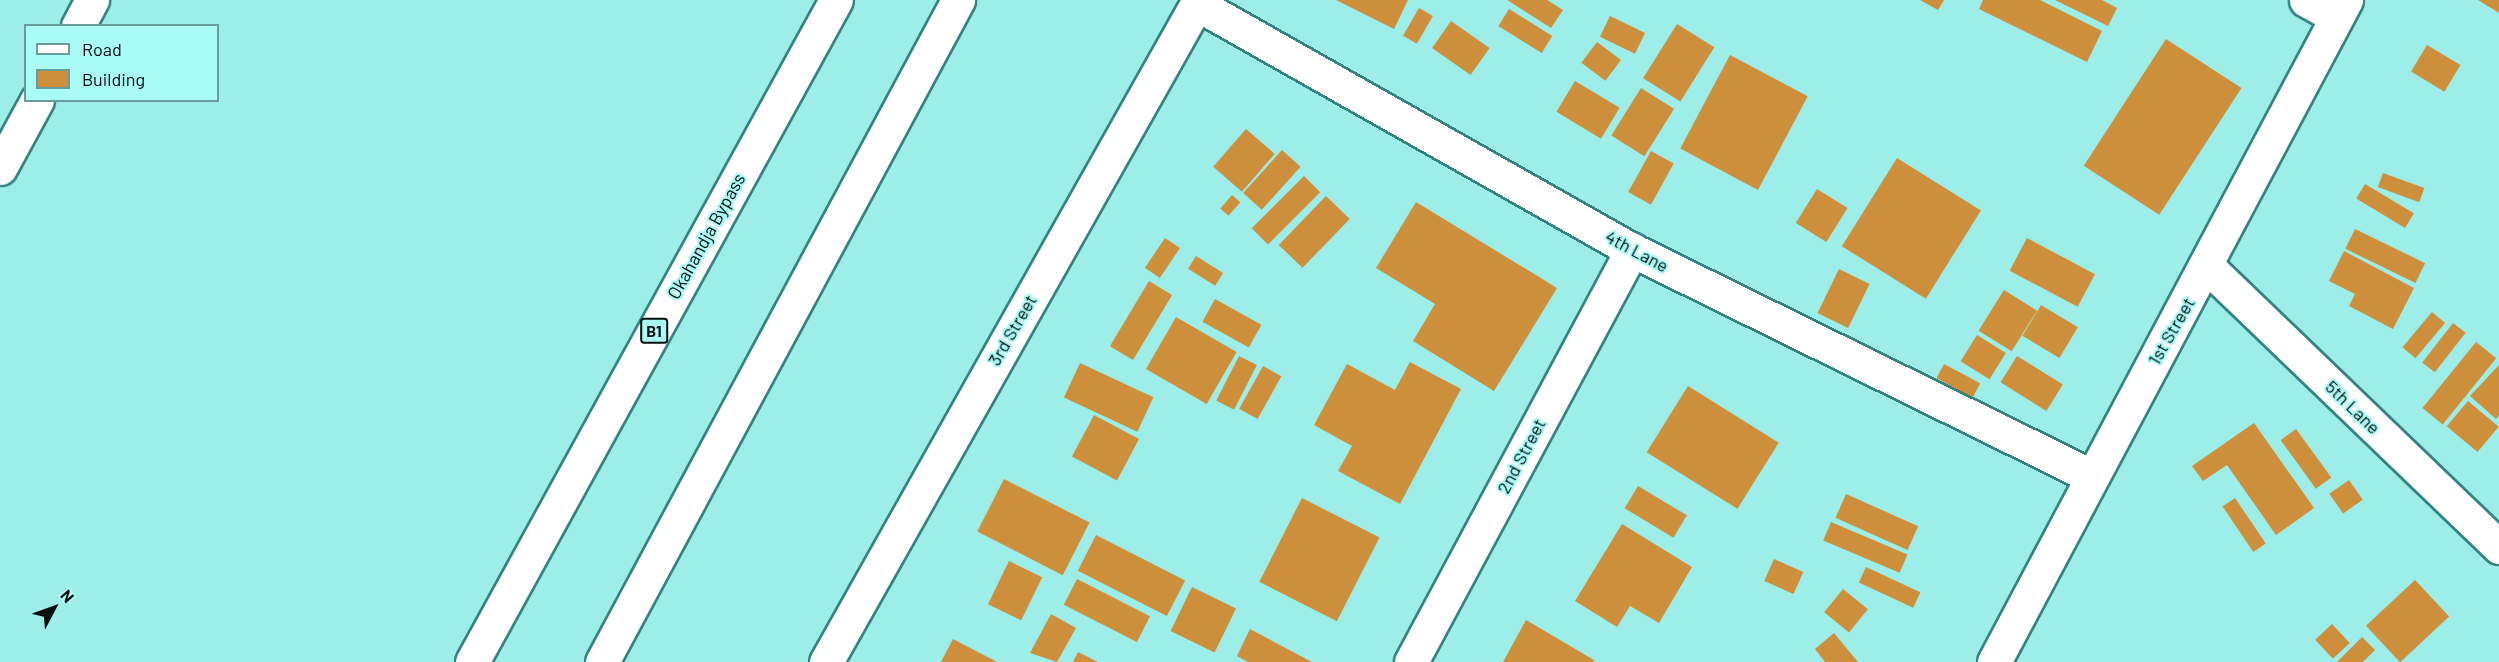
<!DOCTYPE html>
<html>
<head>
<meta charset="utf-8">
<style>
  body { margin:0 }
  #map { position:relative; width:2499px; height:662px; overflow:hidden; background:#9dede8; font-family:Barlow,sans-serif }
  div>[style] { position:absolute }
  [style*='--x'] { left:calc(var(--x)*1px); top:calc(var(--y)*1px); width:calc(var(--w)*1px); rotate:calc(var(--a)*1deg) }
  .building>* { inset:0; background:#cd8f3b; transform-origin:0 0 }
  .roads { filter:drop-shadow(2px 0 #338480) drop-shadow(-2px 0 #338480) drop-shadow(0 2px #338480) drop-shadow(0 -2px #338480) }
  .street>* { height:33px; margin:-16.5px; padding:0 16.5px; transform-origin:16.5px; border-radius:16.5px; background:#fff }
  .highway>* { height:33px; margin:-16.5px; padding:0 16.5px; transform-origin:16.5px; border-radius:16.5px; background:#fff }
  span { translate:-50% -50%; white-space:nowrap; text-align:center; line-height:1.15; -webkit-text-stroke:4.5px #aafaf5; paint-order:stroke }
  .shield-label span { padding:2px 4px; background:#aafaf5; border:2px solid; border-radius:4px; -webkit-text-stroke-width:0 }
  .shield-label { font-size:16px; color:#000f0e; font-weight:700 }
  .street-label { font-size:18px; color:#000f0e }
  .legend { position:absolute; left:24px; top:24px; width:195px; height:78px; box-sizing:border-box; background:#aafaf5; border:2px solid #669c99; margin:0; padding:8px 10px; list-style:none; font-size:18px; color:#000f0e }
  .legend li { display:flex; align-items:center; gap:12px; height:30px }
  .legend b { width:30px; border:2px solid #669c99 }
  .north { position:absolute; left:24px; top:578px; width:60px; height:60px; -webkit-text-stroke:4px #aafaf5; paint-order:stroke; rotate:49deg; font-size:16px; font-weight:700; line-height:24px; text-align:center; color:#000f0e }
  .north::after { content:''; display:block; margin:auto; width:21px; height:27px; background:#000f0e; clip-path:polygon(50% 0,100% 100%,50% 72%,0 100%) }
</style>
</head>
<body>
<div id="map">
  <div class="building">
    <i style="clip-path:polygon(1336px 0,1408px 0,1394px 29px)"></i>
    <i style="clip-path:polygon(1507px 0,1547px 0,1563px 10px,1551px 28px)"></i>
    <i style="clip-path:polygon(1920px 0,1944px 0,1938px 10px)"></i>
    <i style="clip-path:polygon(1983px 0,2040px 0,2102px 31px,2087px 62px,1979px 9px)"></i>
    <i style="clip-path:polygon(2055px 0,2102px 0,2117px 8px,2108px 26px)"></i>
    <i style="clip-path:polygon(2478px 0,2499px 0,2499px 13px)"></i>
    <i style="left:1419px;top:8px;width:16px;height:32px;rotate:30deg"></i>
    <i style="left:1509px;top:9px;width:51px;height:20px;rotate:32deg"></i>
    <i style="left:1610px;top:16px;width:39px;height:23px;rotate:26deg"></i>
    <i style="left:1451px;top:21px;width:47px;height:33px;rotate:35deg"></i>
    <i style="left:1677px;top:24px;width:44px;height:64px;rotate:32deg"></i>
    <i style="left:2166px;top:39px;width:90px;height:151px;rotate:33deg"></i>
    <i style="left:1597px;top:42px;width:30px;height:26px;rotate:37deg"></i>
    <i style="left:2427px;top:45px;width:39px;height:31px;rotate:31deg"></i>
    <i style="left:1730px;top:55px;width:88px;height:106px;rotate:28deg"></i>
    <i style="left:1575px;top:81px;width:52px;height:36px;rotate:31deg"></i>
    <i style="left:1641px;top:88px;width:39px;height:56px;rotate:32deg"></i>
    <i style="left:1246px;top:129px;width:38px;height:50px;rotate:41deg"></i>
    <i style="left:1282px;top:150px;width:25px;height:58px;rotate:42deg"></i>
    <i style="left:1651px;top:151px;width:26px;height:47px;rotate:29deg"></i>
    <i style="left:1897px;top:158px;width:99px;height:104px;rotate:32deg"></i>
    <i style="left:2383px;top:173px;width:44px;height:15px;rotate:20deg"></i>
    <i style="left:1304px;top:176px;width:23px;height:74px;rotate:45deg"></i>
    <i style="left:2365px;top:184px;width:57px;height:17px;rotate:31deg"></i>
    <i style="left:1817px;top:189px;width:36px;height:40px;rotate:32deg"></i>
    <i style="left:1232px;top:195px;width:11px;height:18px;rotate:41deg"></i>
    <i style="left:1326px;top:196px;width:33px;height:68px;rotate:44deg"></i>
    <i style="clip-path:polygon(1416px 202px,1557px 288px,1494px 391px,1413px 341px,1435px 304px,1376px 268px)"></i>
    <i style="left:2355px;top:229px;width:78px;height:22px;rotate:26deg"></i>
    <i style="left:1165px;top:238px;width:18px;height:36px;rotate:34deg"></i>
    <i style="left:2027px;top:238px;width:77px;height:37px;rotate:28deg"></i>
    <i style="clip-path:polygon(2344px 251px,2414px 288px,2393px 329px,2349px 306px,2355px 294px,2329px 281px)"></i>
    <i style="left:1196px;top:256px;width:32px;height:15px;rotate:32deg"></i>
    <i style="left:1839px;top:269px;width:34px;height:49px;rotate:26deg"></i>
    <i style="left:1149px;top:281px;width:27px;height:76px;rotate:31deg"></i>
    <i style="left:2004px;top:290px;width:39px;height:48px;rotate:32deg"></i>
    <i style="left:1215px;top:299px;width:53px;height:26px;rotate:29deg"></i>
    <i style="left:2041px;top:305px;width:43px;height:36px;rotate:31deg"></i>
    <i style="left:2432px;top:312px;width:17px;height:46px;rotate:40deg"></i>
    <i style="left:1176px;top:317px;width:70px;height:60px;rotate:30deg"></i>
    <i style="left:2453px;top:323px;width:16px;height:50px;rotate:38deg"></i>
    <i style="left:1977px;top:335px;width:34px;height:31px;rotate:32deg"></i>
    <i style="left:2476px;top:342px;width:26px;height:85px;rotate:39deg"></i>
    <i style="left:1239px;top:356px;width:20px;height:50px;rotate:27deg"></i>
    <i style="left:2017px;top:356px;width:54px;height:31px;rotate:32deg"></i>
    <i style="clip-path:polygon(1410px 362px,1461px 389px,1400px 504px,1338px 471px,1352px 446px,1314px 425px,1347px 364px,1395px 390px)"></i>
    <i style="left:1080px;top:363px;width:81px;height:38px;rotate:25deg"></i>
    <i style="left:1944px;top:364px;width:41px;height:16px;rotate:28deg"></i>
    <i style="clip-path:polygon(2499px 365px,2499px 415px,2496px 419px,2470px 396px)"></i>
    <i style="left:1263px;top:366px;width:21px;height:49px;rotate:29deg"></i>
    <i style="left:1688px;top:386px;width:107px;height:78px;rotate:32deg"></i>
    <i style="left:2468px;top:401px;width:40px;height:33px;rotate:40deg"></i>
    <i style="left:1094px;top:415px;width:51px;height:47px;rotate:28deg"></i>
    <i style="clip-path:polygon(2254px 423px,2314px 508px,2276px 535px,2227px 465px,2203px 481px,2192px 466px)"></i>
    <i style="left:2296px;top:429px;width:60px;height:19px;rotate:54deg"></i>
    <i style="left:1004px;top:479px;width:96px;height:59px;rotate:27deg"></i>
    <i style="left:2349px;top:480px;width:24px;height:24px;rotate:55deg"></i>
    <i style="left:1638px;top:486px;width:57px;height:26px;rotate:31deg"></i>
    <i style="left:1846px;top:494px;width:79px;height:26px;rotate:24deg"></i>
    <i style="left:1302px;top:498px;width:87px;height:94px;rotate:27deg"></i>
    <i style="left:2235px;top:498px;width:55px;height:15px;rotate:56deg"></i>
    <i style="left:1831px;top:522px;width:83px;height:20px;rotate:23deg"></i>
    <i style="clip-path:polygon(1622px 524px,1692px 567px,1659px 623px,1630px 606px,1617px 627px,1575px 601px)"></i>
    <i style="left:1096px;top:535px;width:100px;height:40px;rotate:27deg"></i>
    <i style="left:1774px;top:559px;width:32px;height:24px;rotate:24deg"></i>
    <i style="left:1009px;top:561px;width:37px;height:48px;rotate:26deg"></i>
    <i style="left:1866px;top:567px;width:60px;height:17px;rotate:25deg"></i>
    <i style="left:1077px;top:579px;width:82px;height:29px;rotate:27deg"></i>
    <i style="left:2415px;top:580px;width:50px;height:67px;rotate:47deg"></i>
    <i style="left:1192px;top:587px;width:49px;height:49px;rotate:26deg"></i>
    <i style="left:1843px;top:589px;width:32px;height:30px;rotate:39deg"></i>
    <i style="clip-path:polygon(1051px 614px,1076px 628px,1057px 662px,1030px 653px)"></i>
    <i style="clip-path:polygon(1526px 620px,1594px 660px,1593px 662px,1503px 662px)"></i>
    <i style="left:2332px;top:624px;width:26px;height:23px;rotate:47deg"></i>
    <i style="clip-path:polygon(1250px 629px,1312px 662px,1248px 662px,1237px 656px)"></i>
    <i style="clip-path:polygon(1834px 633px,1858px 662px,1825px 662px,1815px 649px)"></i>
    <i style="clip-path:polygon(2362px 637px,2375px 650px,2363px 662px,2337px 662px)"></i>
    <i style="clip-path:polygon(953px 639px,997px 662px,941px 662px)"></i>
    <i style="clip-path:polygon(1078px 652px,1098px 662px,1073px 662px)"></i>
  </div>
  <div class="roads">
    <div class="street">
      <i style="--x:2306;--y:0;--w:35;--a:29"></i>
      <i style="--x:1197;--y:4;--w:500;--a:29.5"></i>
      <i style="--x:1632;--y:250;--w:509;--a:26.21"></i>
      <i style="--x:78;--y:26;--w:30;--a:-62"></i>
      <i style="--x:0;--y:168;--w:77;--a:-61.4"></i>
      <i style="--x:2208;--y:267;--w:404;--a:43.9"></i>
      <i style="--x:826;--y:662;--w:760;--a:-60.6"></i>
      <i style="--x:1411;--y:662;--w:468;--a:-61.8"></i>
      <i style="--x:1994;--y:662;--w:750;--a:-62"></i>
    </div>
    <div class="highway">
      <i style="--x:472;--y:662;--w:755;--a:-61.2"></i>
      <i style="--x:602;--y:662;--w:752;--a:-61.73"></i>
    </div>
  </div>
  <div class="shield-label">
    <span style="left:654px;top:331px">B1</span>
  </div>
  <div class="street-label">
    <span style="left:706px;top:236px;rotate:-61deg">Okahandja Bypass</span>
    <span style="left:1637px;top:251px;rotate:28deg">4th Lane</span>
    <span style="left:1012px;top:330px;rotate:-60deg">3rd Street</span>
    <span style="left:2171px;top:331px;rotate:-60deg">1st Street</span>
    <span style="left:2353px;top:407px;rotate:44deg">5th Lane</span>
    <span style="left:1521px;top:456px;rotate:-62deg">2nd Street</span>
  </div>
  <ul class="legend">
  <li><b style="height:8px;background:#fff"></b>Road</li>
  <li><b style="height:16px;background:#cd8f3b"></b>Building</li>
  </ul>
  <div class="north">N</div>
</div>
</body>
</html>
